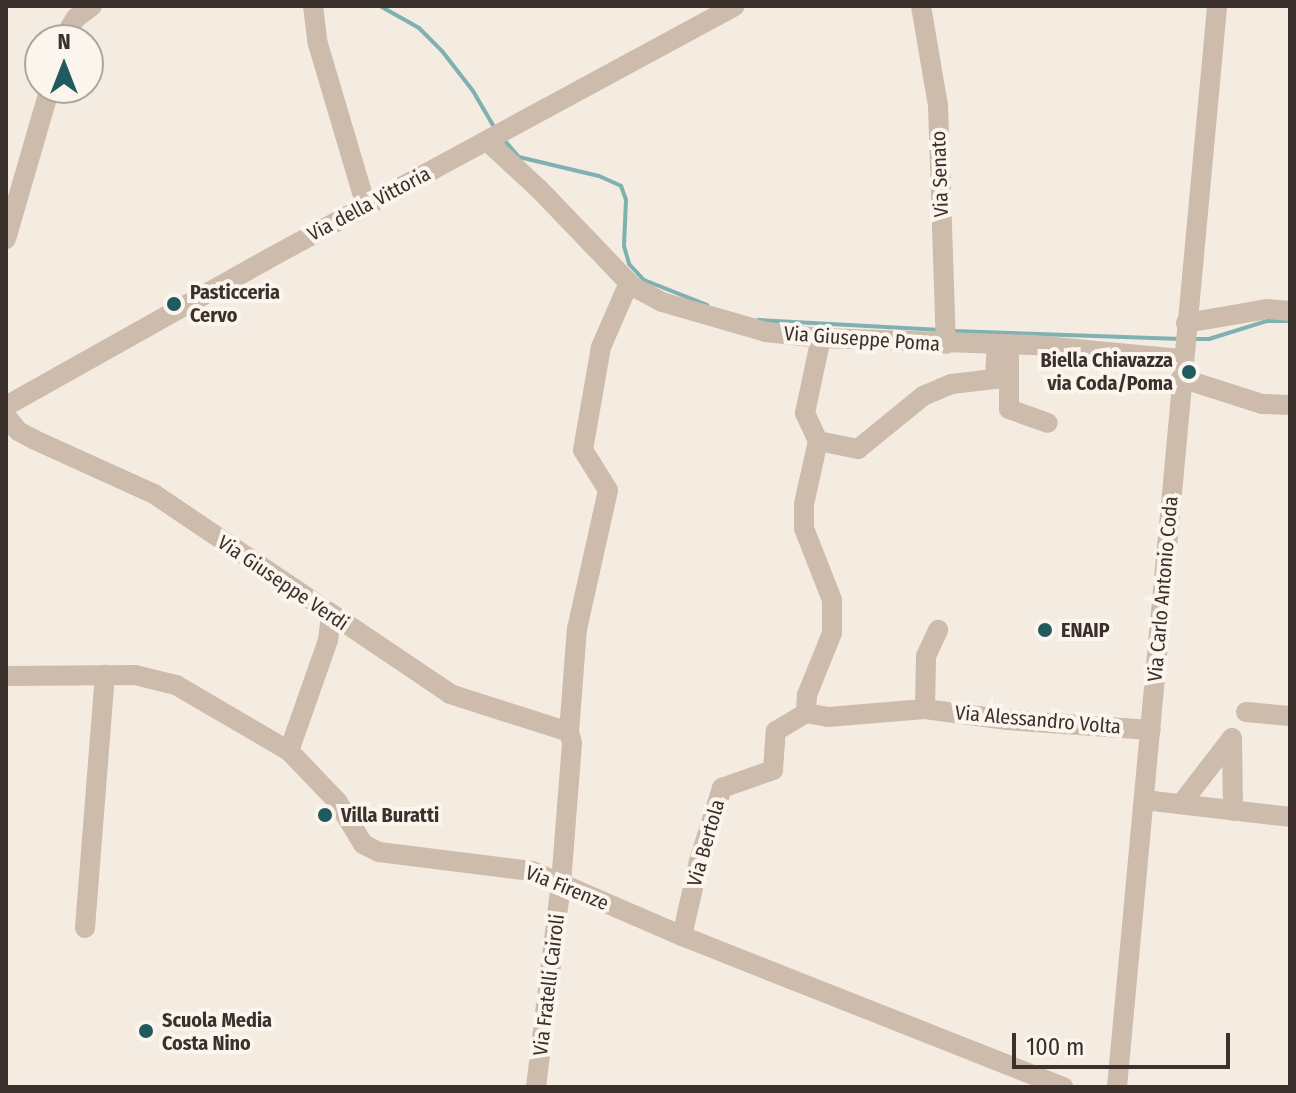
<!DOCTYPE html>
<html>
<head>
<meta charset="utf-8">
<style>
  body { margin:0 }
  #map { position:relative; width:1296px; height:1093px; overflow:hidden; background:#f4ebe1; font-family:"Fira Sans Condensed",sans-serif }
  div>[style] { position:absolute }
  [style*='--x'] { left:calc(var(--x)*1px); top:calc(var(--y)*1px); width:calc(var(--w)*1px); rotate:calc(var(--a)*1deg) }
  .stream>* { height:4px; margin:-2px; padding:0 2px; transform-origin:2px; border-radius:2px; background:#7fb0b2 }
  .minor>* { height:20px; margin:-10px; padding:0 10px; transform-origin:10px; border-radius:10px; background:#cdbbac }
  .dots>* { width:22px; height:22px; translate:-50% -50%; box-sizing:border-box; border:4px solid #fbf5ee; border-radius:50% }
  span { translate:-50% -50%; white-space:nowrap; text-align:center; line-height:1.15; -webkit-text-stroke:8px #fbf5ee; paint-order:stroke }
  .street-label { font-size:20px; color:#3b302b }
  .poi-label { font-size:20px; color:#3b302b; font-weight:700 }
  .left { translate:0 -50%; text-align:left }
  .right { translate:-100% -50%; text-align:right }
  .frame { position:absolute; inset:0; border:8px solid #3b302b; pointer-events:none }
  .north { position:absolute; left:24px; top:24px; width:80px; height:80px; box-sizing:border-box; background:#fbf5ee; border:2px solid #aea6a0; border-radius:50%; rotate:0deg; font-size:22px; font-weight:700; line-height:32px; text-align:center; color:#3b302b }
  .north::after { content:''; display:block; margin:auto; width:28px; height:36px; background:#1f5a5e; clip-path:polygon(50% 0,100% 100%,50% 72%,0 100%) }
  .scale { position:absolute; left:1012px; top:1033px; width:218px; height:36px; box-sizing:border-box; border:4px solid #3b302b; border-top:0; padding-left:10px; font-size:24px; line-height:28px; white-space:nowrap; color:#3b302b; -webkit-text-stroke:6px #fbf5ee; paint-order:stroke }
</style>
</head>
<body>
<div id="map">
  <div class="stream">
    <i style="--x:380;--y:6;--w:45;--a:29.4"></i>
    <i style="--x:419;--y:28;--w:33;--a:45"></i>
    <i style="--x:442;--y:51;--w:51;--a:52.2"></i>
    <i style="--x:473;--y:91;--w:42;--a:59.7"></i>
    <i style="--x:504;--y:140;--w:23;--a:49"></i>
    <i style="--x:519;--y:157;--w:82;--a:13.4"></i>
    <i style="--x:599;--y:176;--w:24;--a:24"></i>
    <i style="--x:621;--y:186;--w:15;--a:70"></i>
    <i style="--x:626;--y:200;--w:46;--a:92.5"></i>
    <i style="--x:624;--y:246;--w:19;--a:74"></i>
    <i style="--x:629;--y:264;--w:22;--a:47"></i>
    <i style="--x:644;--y:280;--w:68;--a:21.6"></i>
    <i style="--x:758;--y:320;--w:183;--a:3.1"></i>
    <i style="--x:953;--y:331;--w:228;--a:2"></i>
    <i style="--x:1193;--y:339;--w:16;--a:0"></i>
    <i style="--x:1209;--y:339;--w:61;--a:-17.2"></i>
    <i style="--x:1267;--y:321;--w:23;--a:0"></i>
  </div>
  <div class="minor">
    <i style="--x:313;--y:6;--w:38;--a:83"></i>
    <i style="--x:318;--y:44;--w:169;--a:73.5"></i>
    <i style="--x:921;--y:6;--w:100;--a:80.3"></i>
    <i style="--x:938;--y:105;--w:239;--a:88.1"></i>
    <i style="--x:62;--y:40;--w:26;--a:-58"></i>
    <i style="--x:76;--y:18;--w:20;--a:-37"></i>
    <i style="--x:488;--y:142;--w:69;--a:42.7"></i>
    <i style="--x:539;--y:189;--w:134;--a:46.2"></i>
    <i style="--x:632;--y:286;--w:34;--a:28"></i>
    <i style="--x:662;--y:302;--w:108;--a:16.1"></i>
    <i style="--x:766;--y:332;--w:55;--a:6.2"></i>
    <i style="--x:821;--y:338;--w:213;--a:1.9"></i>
    <i style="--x:1034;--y:345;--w:150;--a:5.4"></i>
    <i style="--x:6;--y:239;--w:157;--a:-73.8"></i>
    <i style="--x:1186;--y:323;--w:82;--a:-9.8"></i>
    <i style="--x:1267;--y:309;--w:23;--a:5"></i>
    <i style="--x:1009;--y:349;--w:60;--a:90"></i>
    <i style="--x:1009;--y:409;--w:41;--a:19.7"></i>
    <i style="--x:1181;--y:378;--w:85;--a:17.8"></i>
    <i style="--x:1262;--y:404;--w:28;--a:2"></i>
    <i style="--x:6;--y:406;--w:298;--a:-29.3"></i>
    <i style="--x:266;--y:260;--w:533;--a:-28.44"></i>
    <i style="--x:6;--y:416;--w:19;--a:51"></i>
    <i style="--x:18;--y:431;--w:19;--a:28"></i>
    <i style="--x:35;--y:440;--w:131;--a:24.4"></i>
    <i style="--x:154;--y:494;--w:357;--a:34"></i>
    <i style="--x:450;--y:694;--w:125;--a:17.7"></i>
    <i style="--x:569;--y:732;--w:103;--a:-85.6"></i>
    <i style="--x:577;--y:629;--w:142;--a:-77.4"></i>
    <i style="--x:608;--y:490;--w:47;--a:-122"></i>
    <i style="--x:583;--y:450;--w:105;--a:-80.1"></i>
    <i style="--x:601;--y:347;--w:70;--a:-66.4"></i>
    <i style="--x:818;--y:441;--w:41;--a:11.3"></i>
    <i style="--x:858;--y:449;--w:84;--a:-39.2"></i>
    <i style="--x:923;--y:396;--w:30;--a:-23"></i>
    <i style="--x:951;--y:384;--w:44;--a:-6.5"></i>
    <i style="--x:995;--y:379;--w:34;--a:-87"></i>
    <i style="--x:6;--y:676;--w:129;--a:-0.4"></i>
    <i style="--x:135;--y:675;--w:42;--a:13.7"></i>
    <i style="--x:176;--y:685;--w:131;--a:30.3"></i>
    <i style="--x:289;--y:751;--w:69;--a:46.2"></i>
    <i style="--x:337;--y:801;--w:50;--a:58.8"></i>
    <i style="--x:363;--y:844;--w:18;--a:27"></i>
    <i style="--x:379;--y:852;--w:154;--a:7.1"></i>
    <i style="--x:532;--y:871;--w:163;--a:23.4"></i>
    <i style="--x:682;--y:936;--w:410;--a:21.6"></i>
    <i style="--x:925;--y:709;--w:53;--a:-88.9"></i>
    <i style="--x:926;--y:656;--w:29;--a:-65"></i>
    <i style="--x:1246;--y:712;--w:44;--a:5.2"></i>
    <i style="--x:806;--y:713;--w:18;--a:-87"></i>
    <i style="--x:807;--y:695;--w:67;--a:-68"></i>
    <i style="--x:832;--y:633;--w:33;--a:-90"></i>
    <i style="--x:832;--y:600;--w:77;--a:-111.3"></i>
    <i style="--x:804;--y:528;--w:24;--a:-90"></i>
    <i style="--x:804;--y:504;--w:65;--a:-77.5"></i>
    <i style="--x:818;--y:441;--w:31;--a:-115"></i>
    <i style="--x:805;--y:413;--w:77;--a:-78"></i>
    <i style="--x:806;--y:713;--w:22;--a:10"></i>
    <i style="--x:828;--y:717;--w:97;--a:-4.7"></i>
    <i style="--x:925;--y:709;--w:83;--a:7.6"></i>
    <i style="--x:1007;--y:720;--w:144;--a:4"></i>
    <i style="--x:1232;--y:738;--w:73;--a:89.2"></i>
    <i style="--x:289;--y:751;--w:118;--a:-70.6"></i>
    <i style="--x:328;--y:640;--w:25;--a:-83"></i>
    <i style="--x:1144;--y:800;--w:147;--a:6.6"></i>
    <i style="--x:1181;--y:804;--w:83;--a:-52.3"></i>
    <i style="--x:85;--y:928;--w:254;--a:-85.5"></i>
    <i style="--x:682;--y:936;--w:77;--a:-77.2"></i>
    <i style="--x:699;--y:861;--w:77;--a:-72.5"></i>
    <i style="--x:722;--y:788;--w:54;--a:-19.4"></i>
    <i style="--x:773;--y:770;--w:39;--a:-86"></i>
    <i style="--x:776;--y:731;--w:35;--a:-31"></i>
    <i style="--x:536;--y:1087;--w:206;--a:-83"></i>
    <i style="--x:561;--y:883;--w:140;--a:-85.5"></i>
    <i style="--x:572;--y:743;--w:11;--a:-105"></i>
    <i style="--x:1117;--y:1087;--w:1086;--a:-84.71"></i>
  </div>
  <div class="dots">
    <i style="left:174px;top:304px;background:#1f5a5e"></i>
    <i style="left:1189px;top:372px;background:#1f5a5e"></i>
    <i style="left:1045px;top:630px;background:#1f5a5e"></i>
    <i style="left:325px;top:815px;background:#1f5a5e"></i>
    <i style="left:146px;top:1031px;background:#1f5a5e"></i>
  </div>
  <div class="street-label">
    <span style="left:940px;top:174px;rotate:-92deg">Via Senato</span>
    <span style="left:369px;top:204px;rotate:-28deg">Via della Vittoria</span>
    <span style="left:862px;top:339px;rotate:4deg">Via Giuseppe Poma</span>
    <span style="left:283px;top:583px;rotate:34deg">Via Giuseppe Verdi</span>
    <span style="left:1163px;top:589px;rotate:-85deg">Via Carlo Antonio Coda</span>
    <span style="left:1038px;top:720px;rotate:5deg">Via Alessandro Volta</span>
    <span style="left:706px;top:843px;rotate:-74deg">Via Bertola</span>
    <span style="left:567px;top:888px;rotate:22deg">Via Firenze</span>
    <span style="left:549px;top:985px;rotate:-83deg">Via Fratelli Cairoli</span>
  </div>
  <div class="poi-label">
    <span class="left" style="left:190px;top:304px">Pasticceria<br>Cervo</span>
    <span class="right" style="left:1173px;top:372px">Biella Chiavazza<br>via Coda/Poma</span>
    <span class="left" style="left:1061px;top:630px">ENAIP</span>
    <span class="left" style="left:341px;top:815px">Villa Buratti</span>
    <span class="left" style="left:162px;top:1032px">Scuola Media<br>Costa Nino</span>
  </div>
  <div class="frame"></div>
  <div class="north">N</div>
  <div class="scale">100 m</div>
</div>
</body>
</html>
